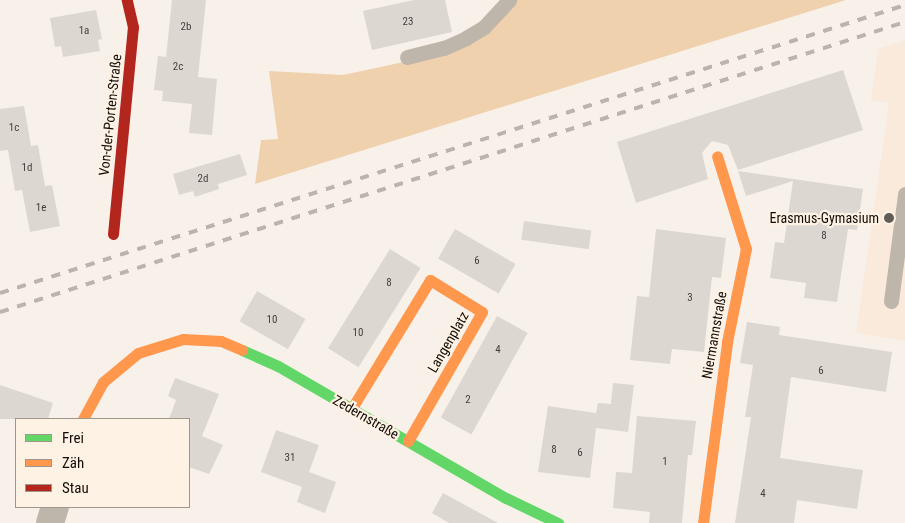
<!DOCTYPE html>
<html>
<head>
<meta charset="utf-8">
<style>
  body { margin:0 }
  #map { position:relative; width:905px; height:523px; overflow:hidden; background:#f8f1ea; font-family:"Roboto Condensed",sans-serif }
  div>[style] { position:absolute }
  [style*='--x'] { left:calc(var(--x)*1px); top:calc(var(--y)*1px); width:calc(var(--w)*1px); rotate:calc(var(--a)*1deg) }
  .built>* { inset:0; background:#faeadb }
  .green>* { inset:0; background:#f0d1ae }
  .building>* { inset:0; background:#ddd7d1; transform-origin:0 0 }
  .lane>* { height:15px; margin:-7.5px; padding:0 7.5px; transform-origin:7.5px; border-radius:7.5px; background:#bfb6ab }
  .street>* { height:28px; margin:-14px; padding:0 14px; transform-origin:14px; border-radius:14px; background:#bfb6ab }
  .fast>* { height:11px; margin:-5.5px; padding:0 5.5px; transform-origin:5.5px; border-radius:5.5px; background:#63d668 }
  .slow>* { height:11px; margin:-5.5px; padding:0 5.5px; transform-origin:5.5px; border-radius:5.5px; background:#ff974d }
  .jam>* { height:11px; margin:-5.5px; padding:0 5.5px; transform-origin:5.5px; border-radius:5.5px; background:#b3261e }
  .rail>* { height:4px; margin-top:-2px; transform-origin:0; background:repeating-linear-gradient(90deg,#bbb4ac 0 9px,transparent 0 18px) }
  .dots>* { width:14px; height:14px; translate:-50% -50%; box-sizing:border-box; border:2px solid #fef2e4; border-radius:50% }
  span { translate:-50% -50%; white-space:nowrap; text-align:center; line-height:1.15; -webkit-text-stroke:4.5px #fef2e4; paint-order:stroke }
  .number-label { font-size:11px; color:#443f3a }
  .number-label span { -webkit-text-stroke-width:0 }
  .street-label { font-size:14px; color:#110c07 }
  .poi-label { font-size:14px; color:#110c07 }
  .right { translate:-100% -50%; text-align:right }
  .legend { position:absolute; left:15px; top:418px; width:175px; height:90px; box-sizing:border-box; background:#fef2e4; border:1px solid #9f968c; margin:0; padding:6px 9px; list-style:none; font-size:15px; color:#110c07 }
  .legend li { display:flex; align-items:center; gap:10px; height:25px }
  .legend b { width:25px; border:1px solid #9f968c }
</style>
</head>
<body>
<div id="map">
  <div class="built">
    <i style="clip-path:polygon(905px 40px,905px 341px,856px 333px,889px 103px,871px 100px,878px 49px)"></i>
  </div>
  <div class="green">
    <i style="clip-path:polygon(517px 0,846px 0,255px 184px,261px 140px,278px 139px,269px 71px,343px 75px,445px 53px,472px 44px,491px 31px)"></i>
  </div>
  <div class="building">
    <i style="clip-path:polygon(172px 0,206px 0,198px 77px,217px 79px,212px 135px,189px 133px,192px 104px,162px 101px,163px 91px,154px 90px,158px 56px,166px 57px)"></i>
    <i style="clip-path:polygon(414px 0,445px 0,452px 32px,372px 50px,363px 11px)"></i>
    <i style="clip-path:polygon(96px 10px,102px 39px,98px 40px,100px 51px,63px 57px,61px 46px,55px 47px,50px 18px)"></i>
    <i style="clip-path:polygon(843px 70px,863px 130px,738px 170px,728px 145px,712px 141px,702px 153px,708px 179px,636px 203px,617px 142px)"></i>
    <i style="clip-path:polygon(24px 106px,31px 146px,38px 145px,45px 186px,52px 185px,60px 226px,30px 232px,22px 190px,15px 191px,8px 150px,0 151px,0 109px)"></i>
    <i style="clip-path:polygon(240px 154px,247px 175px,218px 184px,219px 189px,195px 197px,193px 191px,179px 195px,173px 174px)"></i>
    <i style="clip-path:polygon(738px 171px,863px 189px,857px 230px,848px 229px,837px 302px,804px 298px,806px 283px,770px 278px,775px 242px,784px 243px,793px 181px,746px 196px)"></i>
    <i style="left:524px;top:221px;width:68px;height:19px;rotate:8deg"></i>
    <i style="left:455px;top:229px;width:70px;height:34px;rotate:30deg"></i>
    <i style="clip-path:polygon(656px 229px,726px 238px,721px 278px,712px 277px,704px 352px,672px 349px,670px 364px,630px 360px,637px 296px,649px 297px)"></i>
    <i style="left:390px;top:249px;width:36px;height:117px;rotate:32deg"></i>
    <i style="left:257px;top:291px;width:56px;height:35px;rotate:30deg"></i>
    <i style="left:497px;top:316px;width:35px;height:116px;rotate:29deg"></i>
    <i style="clip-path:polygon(747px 322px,780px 327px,779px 335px,892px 352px,886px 392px,791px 377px,780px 458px,863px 470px,857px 509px,797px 500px,794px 523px,735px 523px,751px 417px,745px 417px,753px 365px,740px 363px)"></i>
    <i style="clip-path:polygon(175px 378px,219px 394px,202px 436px,223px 445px,209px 474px,189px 467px,189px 419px,169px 419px,176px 400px,168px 396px)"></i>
    <i style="clip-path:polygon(613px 383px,634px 385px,628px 432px,596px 428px,590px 478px,538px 472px,548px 406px,596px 413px,598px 403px,611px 404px)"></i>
    <i style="clip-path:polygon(0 385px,53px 403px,48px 419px,0 419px)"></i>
    <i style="clip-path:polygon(637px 416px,696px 421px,692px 455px,688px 455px,682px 523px,649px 523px,650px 512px,613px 508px,616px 472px,632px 473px)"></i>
    <i style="clip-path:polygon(276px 430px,319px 445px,309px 472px,336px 482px,325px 513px,297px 502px,302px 487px,261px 472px)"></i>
    <i style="clip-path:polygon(443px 493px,498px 523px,449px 523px,432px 513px)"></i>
  </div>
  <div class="lane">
    <i style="--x:407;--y:57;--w:38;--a:-14"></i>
    <i style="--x:444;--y:48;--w:24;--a:-24"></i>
    <i style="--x:466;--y:38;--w:21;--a:-31"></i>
    <i style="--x:484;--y:27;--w:37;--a:-47"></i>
    <i style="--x:891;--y:301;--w:108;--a:-82.5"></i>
  </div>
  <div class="street">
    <i style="--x:50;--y:523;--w:17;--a:-73"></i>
  </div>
  <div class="fast">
    <i style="--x:242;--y:350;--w:39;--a:24"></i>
    <i style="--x:278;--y:366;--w:263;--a:30.1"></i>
    <i style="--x:506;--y:498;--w:58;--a:25.7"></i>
  </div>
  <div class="slow">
    <i style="--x:352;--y:408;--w:150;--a:-58.6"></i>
    <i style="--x:430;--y:280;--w:61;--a:31.6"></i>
    <i style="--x:482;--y:312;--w:149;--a:119.8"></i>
    <i style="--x:83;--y:419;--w:42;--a:-61.6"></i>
    <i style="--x:103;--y:382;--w:45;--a:-39.6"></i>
    <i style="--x:138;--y:353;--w:47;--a:-17.3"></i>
    <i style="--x:183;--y:339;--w:38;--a:3"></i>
    <i style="--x:221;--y:341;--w:23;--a:23"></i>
    <i style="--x:703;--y:523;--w:183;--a:-82.4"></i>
    <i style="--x:727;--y:342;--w:95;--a:-78.5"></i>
    <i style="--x:746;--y:249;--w:97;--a:-107.3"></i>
  </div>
  <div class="jam">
    <i style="--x:113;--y:234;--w:208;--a:-84.5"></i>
    <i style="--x:133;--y:27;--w:28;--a:-103"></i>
  </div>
  <div class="rail">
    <i style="--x:0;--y:293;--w:950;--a:-17.65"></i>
    <i style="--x:0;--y:312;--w:950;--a:-17.77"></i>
  </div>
  <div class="dots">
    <i style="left:889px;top:218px;background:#625c56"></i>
  </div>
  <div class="number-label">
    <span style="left:408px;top:22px">23</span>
    <span style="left:186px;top:27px">2b</span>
    <span style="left:84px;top:31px">1a</span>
    <span style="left:178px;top:67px">2c</span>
    <span style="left:14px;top:128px">1c</span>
    <span style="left:27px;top:168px">1d</span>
    <span style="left:203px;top:179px">2d</span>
    <span style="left:41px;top:208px">1e</span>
    <span style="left:824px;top:236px">8</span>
    <span style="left:477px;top:261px">6</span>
    <span style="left:389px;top:283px">8</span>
    <span style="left:690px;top:298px">3</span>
    <span style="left:272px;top:320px">10</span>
    <span style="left:358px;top:333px">10</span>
    <span style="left:498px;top:350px">4</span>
    <span style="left:821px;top:371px">6</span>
    <span style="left:468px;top:400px">2</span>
    <span style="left:554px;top:450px">8</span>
    <span style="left:580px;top:453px">6</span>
    <span style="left:290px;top:458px">31</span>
    <span style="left:665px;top:462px">1</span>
    <span style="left:763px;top:494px">4</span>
  </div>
  <div class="street-label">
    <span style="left:110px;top:115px;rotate:-84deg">Von-der-Porten-Straße</span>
    <span style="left:714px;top:335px;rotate:-80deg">Niermannstraße</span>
    <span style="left:448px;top:342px;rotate:-60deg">Langenplatz</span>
    <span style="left:366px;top:417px;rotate:30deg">Zedernstraße</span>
  </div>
  <div class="poi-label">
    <span class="right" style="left:879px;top:218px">Erasmus-Gymasium</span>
  </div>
  <ul class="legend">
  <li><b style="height:6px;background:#63d668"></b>Frei</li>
  <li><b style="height:6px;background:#ff974d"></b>Zäh</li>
  <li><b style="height:6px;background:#b3261e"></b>Stau</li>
  </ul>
</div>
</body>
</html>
